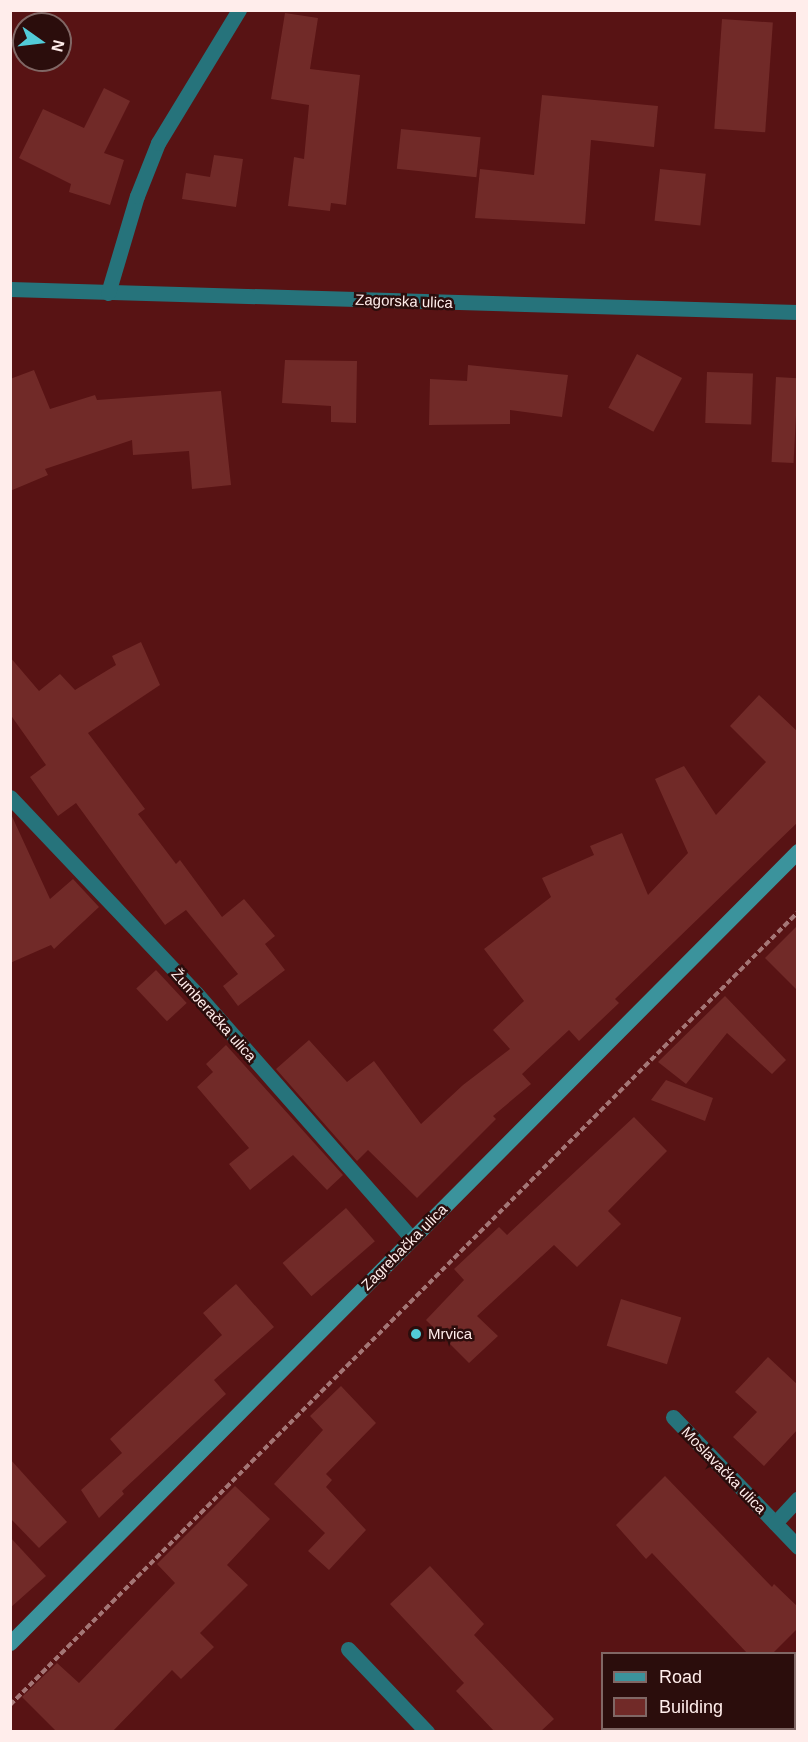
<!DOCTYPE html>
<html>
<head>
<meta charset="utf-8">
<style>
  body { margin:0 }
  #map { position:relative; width:808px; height:1742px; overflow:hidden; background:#581314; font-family:Arial,sans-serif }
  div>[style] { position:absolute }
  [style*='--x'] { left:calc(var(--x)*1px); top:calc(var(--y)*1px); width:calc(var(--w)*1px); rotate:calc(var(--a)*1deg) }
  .building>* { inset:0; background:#712a28; transform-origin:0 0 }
  .path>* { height:4px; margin-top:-2px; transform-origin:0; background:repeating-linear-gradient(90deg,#a47676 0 6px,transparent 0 9px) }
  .minor>* { height:15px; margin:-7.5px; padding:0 7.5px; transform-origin:7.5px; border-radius:7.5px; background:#26737b }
  .secondary>* { height:15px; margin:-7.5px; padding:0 7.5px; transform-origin:7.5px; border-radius:7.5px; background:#3b939c }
  .dots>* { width:16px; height:16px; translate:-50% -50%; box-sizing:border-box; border:3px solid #2b0d0c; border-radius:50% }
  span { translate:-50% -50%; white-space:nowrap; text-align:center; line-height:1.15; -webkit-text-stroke:5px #2b0d0c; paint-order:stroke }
  .street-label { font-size:15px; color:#ffedeb }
  .poi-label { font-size:15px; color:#ffedeb }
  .left { translate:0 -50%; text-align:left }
  .frame { position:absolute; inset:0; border:12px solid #ffedeb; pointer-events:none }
  .legend { position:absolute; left:601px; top:1652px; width:195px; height:78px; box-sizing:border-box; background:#2b0d0c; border:2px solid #806765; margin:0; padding:8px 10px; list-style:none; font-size:18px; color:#ffedeb }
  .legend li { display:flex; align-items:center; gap:12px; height:30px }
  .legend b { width:30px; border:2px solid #806765 }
  .north { position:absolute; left:12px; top:12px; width:60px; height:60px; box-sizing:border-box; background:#2b0d0c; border:2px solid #806765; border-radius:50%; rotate:104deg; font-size:16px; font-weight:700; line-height:24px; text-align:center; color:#ffedeb }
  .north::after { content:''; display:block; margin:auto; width:21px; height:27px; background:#52cbd8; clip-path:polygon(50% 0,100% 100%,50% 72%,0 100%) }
</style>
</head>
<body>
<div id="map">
  <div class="building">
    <i style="clip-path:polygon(285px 13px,318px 18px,310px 69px,360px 75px,346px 205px,331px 203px,330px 211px,288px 206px,294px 157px,304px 159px,309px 105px,271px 99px)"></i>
    <i style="left:722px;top:19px;width:51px;height:110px;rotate:4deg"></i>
    <i style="clip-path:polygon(104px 88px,130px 101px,104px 153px,124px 160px,110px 205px,69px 192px,71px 184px,19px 158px,43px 109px,84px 128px)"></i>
    <i style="clip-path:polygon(542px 95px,658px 106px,654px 147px,591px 140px,585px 224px,475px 218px,480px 169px,534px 175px)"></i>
    <i style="left:401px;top:129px;width:80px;height:40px;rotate:6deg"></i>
    <i style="clip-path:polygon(214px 155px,243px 159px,236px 207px,182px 199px,186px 173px,210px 177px)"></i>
    <i style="left:660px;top:169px;width:46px;height:52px;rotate:6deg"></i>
    <i style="left:637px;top:354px;width:51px;height:61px;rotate:28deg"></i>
    <i style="clip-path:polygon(285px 360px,357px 361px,356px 423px,331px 422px,331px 406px,282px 403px)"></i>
    <i style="clip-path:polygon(468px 365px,568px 375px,562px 417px,510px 410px,510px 424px,429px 425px,430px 379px,467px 381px)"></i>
    <i style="clip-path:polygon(34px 370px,50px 409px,95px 395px,97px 400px,221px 391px,231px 485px,192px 489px,189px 451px,133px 455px,132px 440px,45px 469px,48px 475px,10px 491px,10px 379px)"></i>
    <i style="left:707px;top:372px;width:46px;height:51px;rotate:2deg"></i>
    <i style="left:776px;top:377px;width:22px;height:85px;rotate:3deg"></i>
    <i style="clip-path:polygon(141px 642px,160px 685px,88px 733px,145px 809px,138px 814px,176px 864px,180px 860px,222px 917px,244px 899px,275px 936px,265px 944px,285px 970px,238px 1006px,223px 986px,238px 974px,186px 910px,165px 925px,76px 803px,58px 816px,30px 777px,46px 765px,10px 714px,10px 657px,39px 691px,60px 674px,75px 690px,116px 665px,112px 656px)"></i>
    <i style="clip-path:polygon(759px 695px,798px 732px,798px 822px,615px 999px,619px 1003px,579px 1041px,569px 1030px,522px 1074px,531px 1084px,493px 1116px,496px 1119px,417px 1198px,368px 1150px,357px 1161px,276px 1069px,309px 1040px,347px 1082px,374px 1061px,421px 1124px,463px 1085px,510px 1049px,493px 1030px,524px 1001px,484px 949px,551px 897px,542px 878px,594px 855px,590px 846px,622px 833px,648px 895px,688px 853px,655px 779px,684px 766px,716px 815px,766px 762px,730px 726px)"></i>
    <i style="clip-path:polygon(10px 812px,50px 899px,73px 879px,99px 907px,54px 949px,51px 945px,10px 963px)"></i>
    <i style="clip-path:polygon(798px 925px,798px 991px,765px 958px)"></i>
    <i style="left:156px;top:970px;width:45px;height:27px;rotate:47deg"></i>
    <i style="clip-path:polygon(725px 996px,786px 1060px,772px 1074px,727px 1033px,686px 1084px,658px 1062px)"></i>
    <i style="clip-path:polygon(226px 1045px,343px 1175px,327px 1190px,293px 1155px,250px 1190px,229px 1164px,249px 1148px,197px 1087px,213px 1072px,206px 1064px)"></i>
    <i style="clip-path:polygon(666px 1080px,713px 1098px,705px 1121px,651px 1100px)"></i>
    <i style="clip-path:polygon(634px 1117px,667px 1151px,608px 1211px,621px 1224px,577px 1267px,554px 1245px,477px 1316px,498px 1336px,469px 1363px,426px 1320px,464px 1280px,454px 1269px,499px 1227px,507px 1235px)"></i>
    <i style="left:346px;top:1208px;width:44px;height:84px;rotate:49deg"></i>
    <i style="clip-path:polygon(236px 1284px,274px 1327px,214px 1380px,226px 1394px,122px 1491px,124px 1494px,99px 1518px,81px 1490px,122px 1453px,110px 1439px,222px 1335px,203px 1313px)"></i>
    <i style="left:621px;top:1299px;width:63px;height:49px;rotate:17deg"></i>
    <i style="clip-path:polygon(768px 1357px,798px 1385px,798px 1429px,764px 1466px,733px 1437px,757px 1412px,735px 1392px)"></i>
    <i style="clip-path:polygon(341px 1386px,376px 1423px,326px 1474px,332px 1480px,326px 1487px,366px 1530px,329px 1570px,308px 1551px,325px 1533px,274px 1484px,323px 1430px,310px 1416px)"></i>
    <i style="clip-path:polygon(10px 1459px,67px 1522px,39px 1548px,10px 1518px)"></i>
    <i style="clip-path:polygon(665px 1476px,772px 1587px,774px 1584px,798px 1607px,798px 1628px,773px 1653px,747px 1653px,652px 1553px,646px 1559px,616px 1525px)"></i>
    <i style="clip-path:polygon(235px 1486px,270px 1519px,227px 1565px,248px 1585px,200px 1633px,214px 1647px,181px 1679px,172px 1670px,113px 1731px,56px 1731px,22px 1697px,57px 1663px,79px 1683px,175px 1583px,157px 1564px)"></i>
    <i style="clip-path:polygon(10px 1537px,46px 1576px,10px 1608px)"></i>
    <i style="clip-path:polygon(430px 1566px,484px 1624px,474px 1635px,554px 1719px,541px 1731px,494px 1731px,456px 1691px,464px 1683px,390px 1604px)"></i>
  </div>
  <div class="path">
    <i style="--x:10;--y:1705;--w:1118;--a:-45.18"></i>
  </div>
  <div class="minor">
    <i style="--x:10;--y:289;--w:788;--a:1.67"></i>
    <i style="--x:108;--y:293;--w:101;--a:-73.4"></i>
    <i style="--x:137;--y:196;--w:57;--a:-68.4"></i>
    <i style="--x:158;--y:143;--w:156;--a:-58.7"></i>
    <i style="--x:10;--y:797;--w:270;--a:46.5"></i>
    <i style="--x:196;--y:993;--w:327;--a:48.7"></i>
    <i style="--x:673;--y:1417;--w:180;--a:46.1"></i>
    <i style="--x:775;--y:1523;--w:34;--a:-47"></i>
    <i style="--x:348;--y:1649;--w:115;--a:46.4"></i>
    <i style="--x:794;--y:1708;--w:5;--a:-37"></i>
    <i style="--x:771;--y:1732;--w:5;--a:-53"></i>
  </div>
  <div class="secondary">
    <i style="--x:10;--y:1643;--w:1117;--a:-45.15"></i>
  </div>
  <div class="dots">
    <i style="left:416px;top:1334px;background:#52cbd8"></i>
  </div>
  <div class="street-label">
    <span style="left:404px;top:301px;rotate:2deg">Zagorska ulica</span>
    <span style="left:214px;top:1015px;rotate:48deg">Žumberačka ulica</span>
    <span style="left:404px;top:1247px;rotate:-45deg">Zagrebačka ulica</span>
    <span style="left:724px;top:1470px;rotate:46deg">Moslavačka ulica</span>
  </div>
  <div class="poi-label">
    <span class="left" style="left:428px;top:1334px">Mrvica</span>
  </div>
  <div class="frame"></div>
  <ul class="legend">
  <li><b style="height:8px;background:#3b939c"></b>Road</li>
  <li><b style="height:16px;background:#712a28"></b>Building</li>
  </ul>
  <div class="north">N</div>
</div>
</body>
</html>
